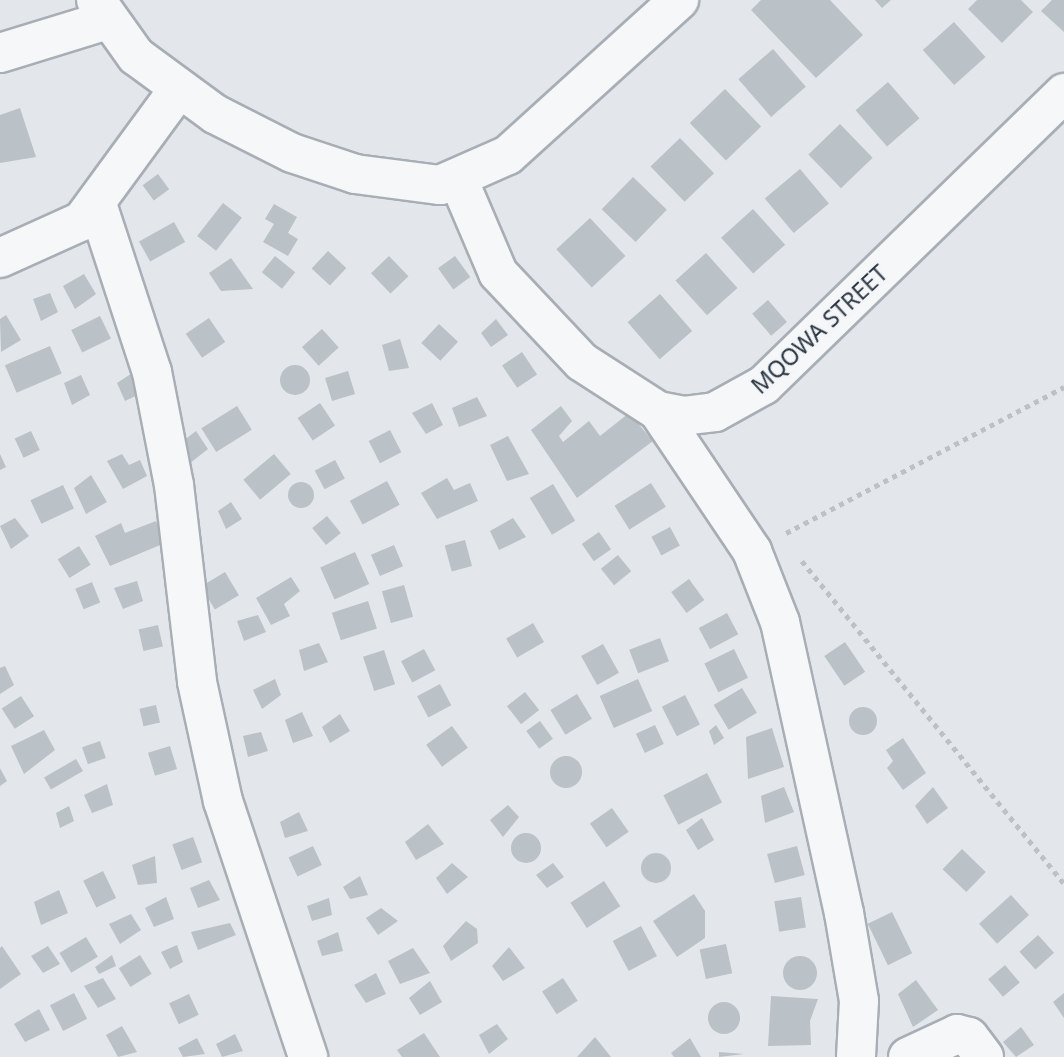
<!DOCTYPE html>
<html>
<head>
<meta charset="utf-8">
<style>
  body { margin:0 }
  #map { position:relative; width:1064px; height:1057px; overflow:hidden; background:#e3e7eb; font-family:"Noto Sans",sans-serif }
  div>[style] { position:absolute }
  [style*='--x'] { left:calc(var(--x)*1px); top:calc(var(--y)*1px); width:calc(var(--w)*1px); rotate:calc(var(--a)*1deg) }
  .building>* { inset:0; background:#bac1c7; transform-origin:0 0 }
  .round { border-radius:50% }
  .path>* { height:4.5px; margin-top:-2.25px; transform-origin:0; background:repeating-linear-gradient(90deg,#bdc1c6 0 5px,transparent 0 10px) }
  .roads { filter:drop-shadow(2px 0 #a8aeb5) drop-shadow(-2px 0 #a8aeb5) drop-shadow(0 2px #a8aeb5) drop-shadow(0 -2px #a8aeb5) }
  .street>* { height:38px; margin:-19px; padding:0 19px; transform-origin:19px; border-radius:19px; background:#f6f7f9 }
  span { translate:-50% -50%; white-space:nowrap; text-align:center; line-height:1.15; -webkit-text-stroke:5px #f3f5f8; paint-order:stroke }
  .street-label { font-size:23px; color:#2b3642 }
</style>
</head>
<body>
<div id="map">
  <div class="building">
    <i style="clip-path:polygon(761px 0,830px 0,863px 35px,816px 78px,751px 10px)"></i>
    <i style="clip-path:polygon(875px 0,891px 0,882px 8px)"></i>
    <i style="clip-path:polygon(977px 0,1021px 0,1033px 12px,1002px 43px,968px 9px)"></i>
    <i style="clip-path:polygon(1052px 0,1064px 0,1064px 32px,1041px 11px)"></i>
    <i style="left:954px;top:22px;width:47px;height:42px;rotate:48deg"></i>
    <i style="left:773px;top:49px;width:50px;height:46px;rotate:49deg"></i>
    <i style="left:888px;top:82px;width:48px;height:43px;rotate:49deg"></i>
    <i style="left:725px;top:89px;width:52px;height:49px;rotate:46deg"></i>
    <i style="clip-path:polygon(20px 108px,36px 157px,0 163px,0 115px)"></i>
    <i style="left:840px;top:124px;width:47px;height:44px;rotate:46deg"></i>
    <i style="left:680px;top:138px;width:49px;height:41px;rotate:46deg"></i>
    <i style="left:800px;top:169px;width:45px;height:46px;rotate:50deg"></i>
    <i style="left:158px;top:174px;width:19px;height:19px;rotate:54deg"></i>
    <i style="left:633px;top:177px;width:47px;height:45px;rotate:44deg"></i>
    <i style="left:223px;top:203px;width:24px;height:42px;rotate:38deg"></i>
    <i style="clip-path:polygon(274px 204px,297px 217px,288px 233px,298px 239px,288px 256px,263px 242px,274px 224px,265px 219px)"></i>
    <i style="left:753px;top:209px;width:48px;height:43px;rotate:48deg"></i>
    <i style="left:590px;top:218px;width:52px;height:46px;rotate:47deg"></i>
    <i style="left:174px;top:222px;width:23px;height:40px;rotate:61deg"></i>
    <i style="left:328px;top:251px;width:25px;height:24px;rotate:43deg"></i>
    <i style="left:706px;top:253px;width:47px;height:41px;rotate:48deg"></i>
    <i style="left:275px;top:256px;width:26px;height:21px;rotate:39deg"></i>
    <i style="left:389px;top:256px;width:28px;height:25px;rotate:46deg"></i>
    <i style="left:455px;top:256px;width:26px;height:21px;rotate:54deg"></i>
    <i style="clip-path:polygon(231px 258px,253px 289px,221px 291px,209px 273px)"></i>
    <i style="clip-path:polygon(84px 274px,96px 294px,75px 309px,63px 286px)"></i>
    <i style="clip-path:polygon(50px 293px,58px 312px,41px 321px,33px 299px)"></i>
    <i style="left:660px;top:294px;width:49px;height:43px;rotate:49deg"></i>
    <i style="left:768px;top:300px;width:29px;height:21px;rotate:49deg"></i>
    <i style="clip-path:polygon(6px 315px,21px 340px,1px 352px,0 319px)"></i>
    <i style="left:100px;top:316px;width:25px;height:32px;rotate:64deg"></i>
    <i style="left:209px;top:318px;width:29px;height:28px;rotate:56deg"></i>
    <i style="clip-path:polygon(496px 319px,508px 335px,491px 347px,481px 333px)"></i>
    <i style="left:439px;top:324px;width:26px;height:26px;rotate:43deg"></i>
    <i style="left:322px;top:329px;width:25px;height:27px;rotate:48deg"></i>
    <i style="clip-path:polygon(400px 339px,409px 368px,389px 371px,382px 345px)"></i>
    <i style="left:50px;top:346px;width:30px;height:49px;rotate:67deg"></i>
    <i style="left:522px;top:352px;width:27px;height:24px;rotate:56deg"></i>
    <i class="round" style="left:280px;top:365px;width:30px;height:30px"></i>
    <i style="left:348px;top:371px;width:24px;height:24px;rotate:73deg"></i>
    <i style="clip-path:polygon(134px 372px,144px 392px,125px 401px,117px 383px)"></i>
    <i style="clip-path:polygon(81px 375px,90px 395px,72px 405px,64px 383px)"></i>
    <i style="clip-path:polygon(477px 397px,487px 416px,459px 427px,452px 408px)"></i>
    <i style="left:320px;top:403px;width:27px;height:27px;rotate:56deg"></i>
    <i style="clip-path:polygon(432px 403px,443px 425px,426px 434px,412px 413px)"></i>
    <i style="left:237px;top:406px;width:28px;height:42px;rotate:58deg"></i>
    <i style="clip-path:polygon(561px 406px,572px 421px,559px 436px,563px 442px,589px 421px,600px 436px,629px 413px,653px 441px,577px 498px,531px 430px)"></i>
    <i style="left:390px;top:430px;width:25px;height:24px;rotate:63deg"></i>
    <i style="left:31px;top:431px;width:21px;height:18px;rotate:65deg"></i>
    <i style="clip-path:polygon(196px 431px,208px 449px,189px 464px,178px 445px)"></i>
    <i style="clip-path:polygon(508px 436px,529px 474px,507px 481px,490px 445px)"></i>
    <i style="clip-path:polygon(0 454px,6px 467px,0 470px)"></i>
    <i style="clip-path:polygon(122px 454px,129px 465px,140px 460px,147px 476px,123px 489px,107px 461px)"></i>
    <i style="left:274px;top:454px;width:26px;height:40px;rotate:50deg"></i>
    <i style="left:335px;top:460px;width:21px;height:23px;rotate:62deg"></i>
    <i style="clip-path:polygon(91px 475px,107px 502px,86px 514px,74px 488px)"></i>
    <i style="clip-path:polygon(447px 478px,454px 490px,470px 483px,478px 501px,437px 519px,421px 493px)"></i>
    <i style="left:387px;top:481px;width:27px;height:42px;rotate:62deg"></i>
    <i class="round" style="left:288px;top:482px;width:26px;height:26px"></i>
    <i style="left:651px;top:483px;width:28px;height:43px;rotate:58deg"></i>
    <i style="left:553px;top:484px;width:43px;height:27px;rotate:59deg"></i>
    <i style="left:63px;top:485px;width:26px;height:36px;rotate:65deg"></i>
    <i style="clip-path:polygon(231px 502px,242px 519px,226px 529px,218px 511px)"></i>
    <i style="left:327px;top:516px;width:22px;height:19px;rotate:51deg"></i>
    <i style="clip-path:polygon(15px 518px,29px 536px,11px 549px,0 526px)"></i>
    <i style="clip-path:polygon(513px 518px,526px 537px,499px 550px,490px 531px)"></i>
    <i style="clip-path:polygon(156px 521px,165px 543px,110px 566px,95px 536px,121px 523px,125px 533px)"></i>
    <i style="left:670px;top:527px;width:21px;height:21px;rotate:62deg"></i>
    <i style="left:599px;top:532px;width:21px;height:21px;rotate:55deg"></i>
    <i style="left:465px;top:540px;width:27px;height:21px;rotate:75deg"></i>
    <i style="left:394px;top:545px;width:23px;height:25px;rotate:67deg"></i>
    <i style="left:79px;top:546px;width:22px;height:25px;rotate:58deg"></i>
    <i style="left:355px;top:552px;width:35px;height:38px;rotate:66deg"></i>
    <i style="left:618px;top:555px;width:21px;height:22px;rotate:51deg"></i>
    <i style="left:225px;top:572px;width:27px;height:28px;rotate:59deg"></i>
    <i style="clip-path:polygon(291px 577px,300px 591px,284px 604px,290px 616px,271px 625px,256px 598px)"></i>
    <i style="left:689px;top:579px;width:26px;height:22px;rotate:54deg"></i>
    <i style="clip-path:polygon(137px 581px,143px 601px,123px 609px,114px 588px)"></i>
    <i style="left:92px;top:582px;width:22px;height:18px;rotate:68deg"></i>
    <i style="left:404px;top:585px;width:33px;height:23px;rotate:74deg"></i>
    <i style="left:368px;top:601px;width:29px;height:38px;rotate:72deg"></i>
    <i style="left:727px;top:613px;width:24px;height:32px;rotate:62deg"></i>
    <i style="clip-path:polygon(258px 615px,266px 632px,244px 641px,237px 621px)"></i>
    <i style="left:533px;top:623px;width:22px;height:31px;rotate:60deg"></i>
    <i style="left:158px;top:625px;width:22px;height:20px;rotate:77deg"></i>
    <i style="left:660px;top:638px;width:25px;height:33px;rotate:69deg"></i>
    <i style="left:845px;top:642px;width:36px;height:25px;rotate:56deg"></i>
    <i style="clip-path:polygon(319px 643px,328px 662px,304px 671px,299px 650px)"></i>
    <i style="left:603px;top:644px;width:33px;height:25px;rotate:61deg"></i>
    <i style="left:424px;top:649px;width:24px;height:26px;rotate:62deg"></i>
    <i style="left:734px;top:649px;width:32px;height:33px;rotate:64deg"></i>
    <i style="left:384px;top:650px;width:36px;height:22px;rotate:72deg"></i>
    <i style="clip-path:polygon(5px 666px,14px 685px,0 694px,0 668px)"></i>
    <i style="clip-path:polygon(275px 679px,281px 695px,262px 709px,253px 690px)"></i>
    <i style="left:638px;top:679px;width:35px;height:42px;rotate:66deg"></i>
    <i style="left:440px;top:684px;width:24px;height:26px;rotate:62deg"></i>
    <i style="left:742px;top:688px;width:29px;height:33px;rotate:59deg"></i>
    <i style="left:525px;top:692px;width:23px;height:23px;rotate:52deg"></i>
    <i style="left:577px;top:694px;width:29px;height:31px;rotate:59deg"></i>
    <i style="left:685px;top:695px;width:33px;height:26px;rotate:63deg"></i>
    <i style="left:21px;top:696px;width:24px;height:23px;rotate:57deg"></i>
    <i style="left:156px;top:705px;width:18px;height:17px;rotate:77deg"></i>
    <i class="round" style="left:849px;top:707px;width:28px;height:28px"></i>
    <i style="clip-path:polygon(302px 712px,313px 736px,293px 743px,285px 720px)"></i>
    <i style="clip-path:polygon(340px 714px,350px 731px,330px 743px,322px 727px)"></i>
    <i style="left:540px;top:721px;width:22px;height:17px;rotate:54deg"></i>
    <i style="left:655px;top:725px;width:21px;height:21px;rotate:65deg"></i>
    <i style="clip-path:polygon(716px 725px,724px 738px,714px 745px,709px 731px)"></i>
    <i style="left:452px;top:726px;width:27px;height:32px;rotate:54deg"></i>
    <i style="clip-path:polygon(772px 728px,784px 767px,748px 779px,746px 737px)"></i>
    <i style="clip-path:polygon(44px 730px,55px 750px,24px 774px,11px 746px)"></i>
    <i style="clip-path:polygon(261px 732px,268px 751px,248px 757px,243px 736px)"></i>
    <i style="clip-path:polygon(903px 738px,926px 773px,903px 790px,887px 768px,893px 761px,886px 750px)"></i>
    <i style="left:100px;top:741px;width:18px;height:19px;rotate:71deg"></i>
    <i style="left:170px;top:746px;width:24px;height:23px;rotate:73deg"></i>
    <i class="round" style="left:550px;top:756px;width:32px;height:32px"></i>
    <i style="left:76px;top:759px;width:14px;height:37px;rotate:60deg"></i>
    <i style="clip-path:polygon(0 768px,7px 781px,0 786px)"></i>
    <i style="left:707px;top:773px;width:33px;height:49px;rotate:63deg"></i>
    <i style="clip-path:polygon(107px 784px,113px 805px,92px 813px,84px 795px)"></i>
    <i style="clip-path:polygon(784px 787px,794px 812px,765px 823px,761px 796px)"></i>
    <i style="clip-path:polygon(933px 787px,948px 808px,927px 824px,915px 806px)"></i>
    <i style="clip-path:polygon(508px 805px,519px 817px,503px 837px,490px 820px)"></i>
    <i style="clip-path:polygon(69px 806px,74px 821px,60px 828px,56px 813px)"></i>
    <i style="left:612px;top:808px;width:29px;height:27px;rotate:55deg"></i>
    <i style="clip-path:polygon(299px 812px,308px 831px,285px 838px,280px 822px)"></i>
    <i style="clip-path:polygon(702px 818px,714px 840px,698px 850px,686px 830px)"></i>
    <i style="clip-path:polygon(428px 824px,444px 844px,416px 860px,405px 842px)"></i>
    <i class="round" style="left:511px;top:833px;width:30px;height:30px"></i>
    <i style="left:193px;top:837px;width:27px;height:22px;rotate:70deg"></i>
    <i style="left:313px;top:846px;width:21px;height:27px;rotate:65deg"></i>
    <i style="left:797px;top:846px;width:30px;height:31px;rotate:75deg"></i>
    <i style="left:962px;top:849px;width:33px;height:28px;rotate:44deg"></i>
    <i class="round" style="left:641px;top:853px;width:30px;height:30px"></i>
    <i style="clip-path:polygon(155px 856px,157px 883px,138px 885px,132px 865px)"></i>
    <i style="clip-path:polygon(452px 863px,468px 877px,447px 894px,436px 878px)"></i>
    <i style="clip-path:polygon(553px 863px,564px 877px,547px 888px,536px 875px)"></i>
    <i style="left:103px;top:871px;width:30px;height:22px;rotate:64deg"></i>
    <i style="clip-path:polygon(360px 876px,368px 895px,350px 899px,343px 887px)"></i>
    <i style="clip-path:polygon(209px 880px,220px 900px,198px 908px,190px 888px)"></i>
    <i style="left:604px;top:881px;width:30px;height:40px;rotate:57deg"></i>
    <i style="clip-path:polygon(59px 890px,68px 913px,41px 925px,34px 902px)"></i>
    <i style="clip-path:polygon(694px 894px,705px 911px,705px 938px,677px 957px,653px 921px)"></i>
    <i style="left:1011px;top:895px;width:27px;height:43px;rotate:48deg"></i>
    <i style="clip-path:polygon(166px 897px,174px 919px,154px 927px,145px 908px)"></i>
    <i style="left:801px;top:897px;width:31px;height:27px;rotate:81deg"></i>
    <i style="clip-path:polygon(329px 898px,332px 915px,312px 921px,307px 906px)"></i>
    <i style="clip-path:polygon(381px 908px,398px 921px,378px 935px,366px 918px)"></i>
    <i style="left:892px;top:912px;width:46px;height:27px;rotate:64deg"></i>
    <i style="clip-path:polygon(131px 914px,141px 930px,120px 944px,109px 924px)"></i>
    <i style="clip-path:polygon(466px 921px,477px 929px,478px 943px,451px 961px,443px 946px)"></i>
    <i style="clip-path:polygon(230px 923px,236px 935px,198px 950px,191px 932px)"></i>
    <i style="left:641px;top:926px;width:34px;height:32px;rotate:62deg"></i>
    <i style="clip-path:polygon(338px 932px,343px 951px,322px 956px,317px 941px)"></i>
    <i style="left:1038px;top:935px;width:24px;height:25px;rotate:48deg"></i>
    <i style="left:86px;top:937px;width:23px;height:31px;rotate:59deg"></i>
    <i style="left:726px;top:944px;width:30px;height:27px;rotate:78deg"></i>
    <i style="clip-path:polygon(177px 945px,183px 962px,170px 969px,161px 952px)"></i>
    <i style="clip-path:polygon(2px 946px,21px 974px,0 989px,0 948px)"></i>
    <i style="clip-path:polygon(48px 946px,60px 964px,43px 973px,31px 956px)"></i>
    <i style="clip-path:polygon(509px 947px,525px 968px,503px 981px,492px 966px)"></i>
    <i style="clip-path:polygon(413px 948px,430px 973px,400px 984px,388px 961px)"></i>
    <i style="clip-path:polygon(112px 955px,116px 966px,99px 974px,95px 967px)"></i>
    <i style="left:140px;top:955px;width:22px;height:25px;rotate:58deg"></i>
    <i class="round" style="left:783px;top:956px;width:34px;height:34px"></i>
    <i style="left:1005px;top:965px;width:23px;height:22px;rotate:50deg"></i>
    <i style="clip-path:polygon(376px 973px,386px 994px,366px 1003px,354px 985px)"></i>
    <i style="clip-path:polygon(103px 978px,116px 999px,98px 1008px,84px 986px)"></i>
    <i style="left:563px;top:978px;width:27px;height:25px;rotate:57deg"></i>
    <i style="clip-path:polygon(916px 980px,938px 1010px,913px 1027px,898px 994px)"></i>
    <i style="clip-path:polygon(430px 981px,442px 1002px,420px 1015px,409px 998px)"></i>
    <i style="left:74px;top:993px;width:29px;height:27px;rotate:63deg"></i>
    <i style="clip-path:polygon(1064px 993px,1064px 1018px,1053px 1002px)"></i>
    <i style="left:189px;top:994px;width:23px;height:22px;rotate:65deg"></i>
    <i style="clip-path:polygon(771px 996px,818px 999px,810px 1021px,811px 1045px,768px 1046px)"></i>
    <i class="round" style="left:708px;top:1002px;width:32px;height:32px"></i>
    <i style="clip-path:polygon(39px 1009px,50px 1030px,25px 1042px,14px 1024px)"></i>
    <i style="clip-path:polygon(497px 1024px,508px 1039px,489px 1054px,479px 1035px)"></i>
    <i style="clip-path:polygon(122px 1026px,137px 1052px,118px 1057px,106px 1035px)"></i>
    <i style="clip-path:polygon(1021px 1027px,1034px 1045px,1016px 1057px,1003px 1042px)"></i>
    <i style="clip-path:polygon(424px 1033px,440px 1057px,402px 1057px,397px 1050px)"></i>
    <i style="clip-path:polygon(235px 1034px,243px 1051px,222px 1057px,216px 1044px)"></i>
    <i style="clip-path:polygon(595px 1037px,611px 1057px,577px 1057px)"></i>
    <i style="clip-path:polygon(197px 1038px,205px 1054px,183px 1057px,178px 1048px)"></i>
    <i style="clip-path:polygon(690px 1038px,701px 1057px,674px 1057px,671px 1053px)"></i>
    <i style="clip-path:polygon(719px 1052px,744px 1054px,719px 1057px)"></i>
  </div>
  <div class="path">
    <i style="--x:786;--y:533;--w:314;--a:-27.7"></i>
    <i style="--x:802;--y:561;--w:415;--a:50.9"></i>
  </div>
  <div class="roads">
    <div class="street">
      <i style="--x:96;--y:0;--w:69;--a:54.5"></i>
      <i style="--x:136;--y:56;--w:98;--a:36.3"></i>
      <i style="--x:215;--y:114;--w:86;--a:26.9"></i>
      <i style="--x:292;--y:153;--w:66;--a:18.4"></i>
      <i style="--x:355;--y:174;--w:86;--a:7.4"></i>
      <i style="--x:440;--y:185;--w:74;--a:-23.8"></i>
      <i style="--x:508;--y:155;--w:231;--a:-42.2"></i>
      <i style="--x:0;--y:53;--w:112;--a:-17.1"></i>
      <i style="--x:458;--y:179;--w:102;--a:66.9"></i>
      <i style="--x:498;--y:273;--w:122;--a:46.7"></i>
      <i style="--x:582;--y:362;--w:90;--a:32.8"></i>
      <i style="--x:658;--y:411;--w:25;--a:11"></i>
      <i style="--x:683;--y:416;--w:32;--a:-7"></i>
      <i style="--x:715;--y:412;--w:56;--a:-28.9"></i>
      <i style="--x:764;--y:385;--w:419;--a:-44.2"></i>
      <i style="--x:97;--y:204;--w:177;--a:71.9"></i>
      <i style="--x:152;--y:372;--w:115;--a:79"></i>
      <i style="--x:174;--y:485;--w:198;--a:83.3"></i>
      <i style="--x:197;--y:682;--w:122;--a:77.7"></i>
      <i style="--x:223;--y:801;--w:270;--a:71.6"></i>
      <i style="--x:0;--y:258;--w:90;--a:-24.3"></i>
      <i style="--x:82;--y:221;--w:162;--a:-53.8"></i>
      <i style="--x:658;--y:411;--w:169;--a:56.1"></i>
      <i style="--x:752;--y:551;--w:76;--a:68.5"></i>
      <i style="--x:780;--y:622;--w:298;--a:77.6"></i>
      <i style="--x:844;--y:913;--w:89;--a:80.3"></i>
      <i style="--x:859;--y:1001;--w:56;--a:93.1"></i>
      <i style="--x:908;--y:1057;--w:54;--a:-25.1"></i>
      <i style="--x:957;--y:1034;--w:12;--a:14"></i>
      <i style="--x:969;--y:1037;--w:25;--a:53"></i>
    </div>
  </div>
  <div class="street-label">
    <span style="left:819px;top:329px;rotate:-43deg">MQOWA STREET</span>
  </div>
</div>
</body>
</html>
